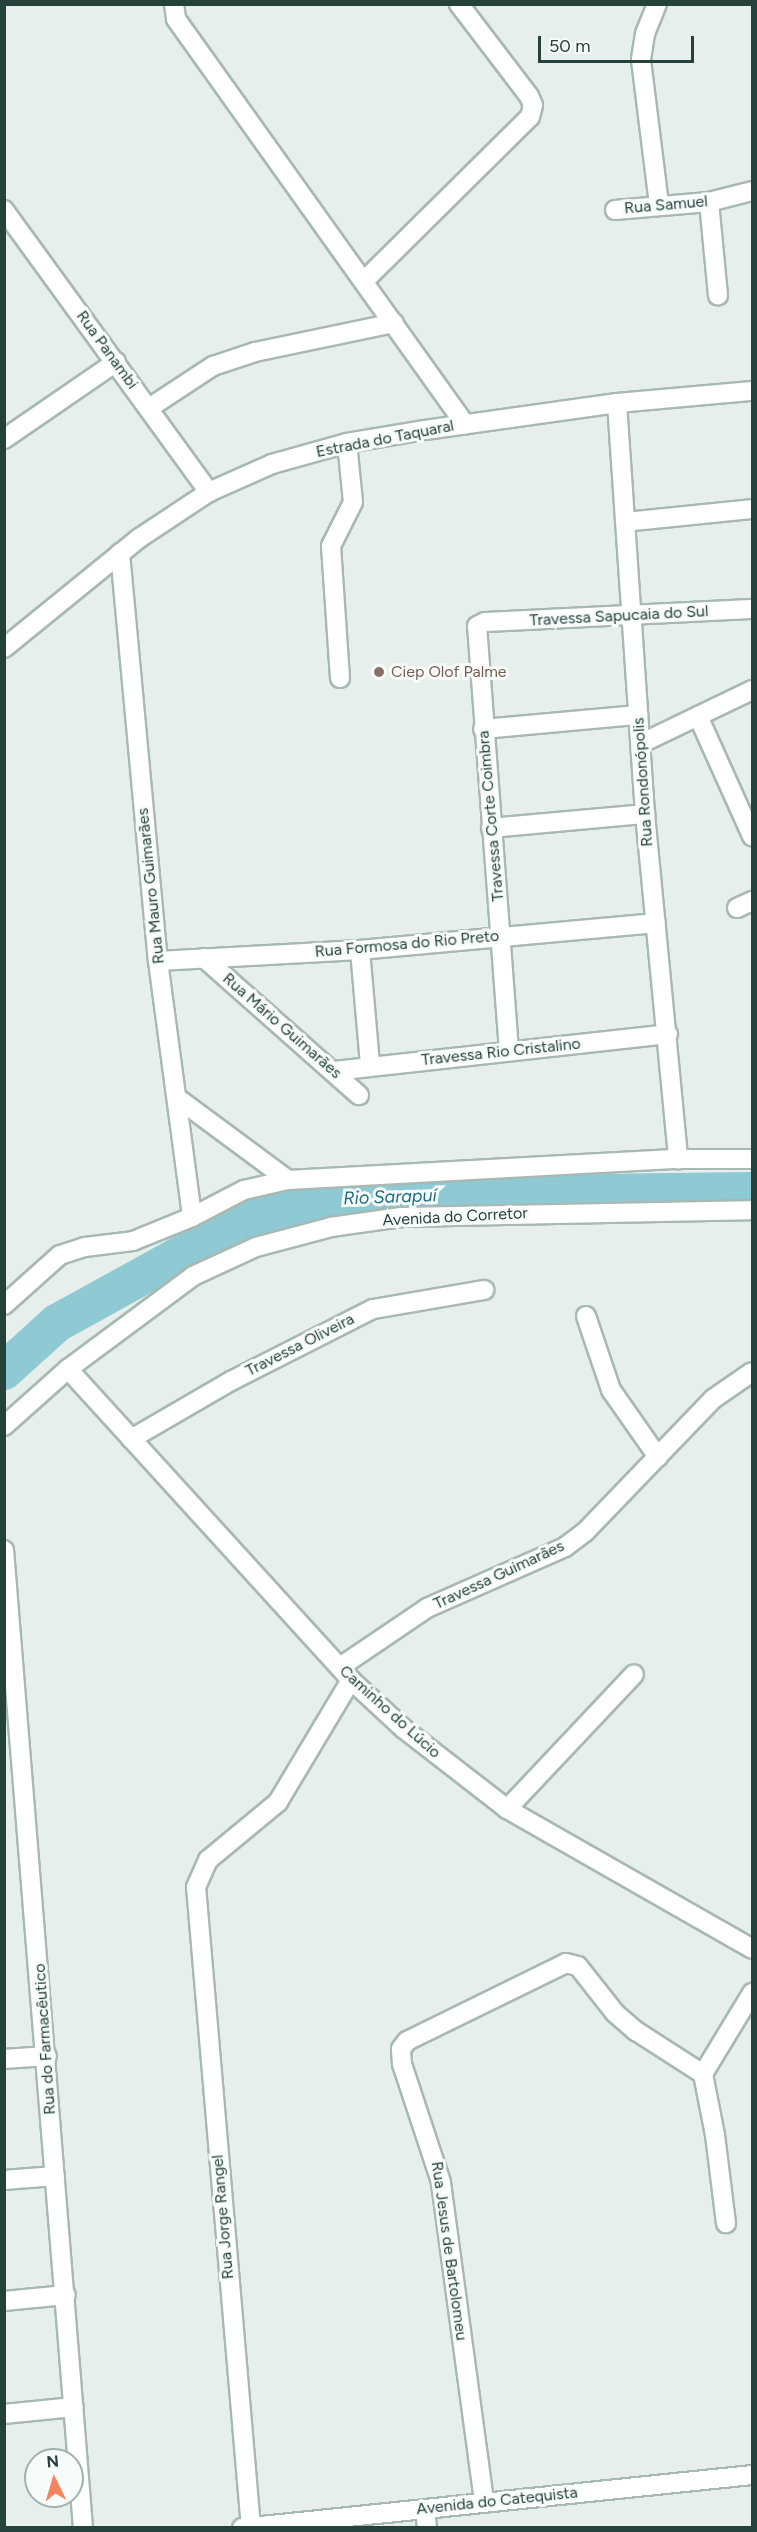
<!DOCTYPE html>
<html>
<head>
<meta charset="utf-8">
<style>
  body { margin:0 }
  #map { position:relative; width:757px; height:2532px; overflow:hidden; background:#e6efeb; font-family:Figtree,sans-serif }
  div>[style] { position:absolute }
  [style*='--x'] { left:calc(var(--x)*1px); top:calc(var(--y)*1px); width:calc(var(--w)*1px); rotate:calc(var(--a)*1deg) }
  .river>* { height:38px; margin:-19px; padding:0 19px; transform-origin:19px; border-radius:19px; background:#8ec9d4 }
  .roads { filter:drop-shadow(2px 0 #a8b8b2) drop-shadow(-2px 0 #a8b8b2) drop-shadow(0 2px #a8b8b2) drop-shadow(0 -2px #a8b8b2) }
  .minor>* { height:18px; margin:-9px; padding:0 9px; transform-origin:9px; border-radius:9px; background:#fff }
  .dots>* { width:16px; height:16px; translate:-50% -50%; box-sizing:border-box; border:3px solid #f7fbf9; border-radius:50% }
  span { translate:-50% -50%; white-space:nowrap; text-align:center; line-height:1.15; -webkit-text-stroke:6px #f7fbf9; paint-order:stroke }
  .street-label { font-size:16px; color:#24423a }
  .education-label { font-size:16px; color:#785e54 }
  .left { translate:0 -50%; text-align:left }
  .water-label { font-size:18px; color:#1c6f80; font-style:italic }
  .frame { position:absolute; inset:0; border:6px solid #24423a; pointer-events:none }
  .north { position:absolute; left:24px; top:2448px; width:60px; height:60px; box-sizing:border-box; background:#f7fbf9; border:2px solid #a3b1ad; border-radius:50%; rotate:355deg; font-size:16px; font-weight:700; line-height:24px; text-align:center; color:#24423a }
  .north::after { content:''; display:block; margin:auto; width:21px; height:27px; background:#f4845f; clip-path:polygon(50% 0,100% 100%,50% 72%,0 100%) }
  .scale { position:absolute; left:538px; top:36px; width:156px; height:27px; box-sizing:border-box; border:3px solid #24423a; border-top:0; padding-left:8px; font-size:18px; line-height:21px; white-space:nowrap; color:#24423a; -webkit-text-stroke:4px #f7fbf9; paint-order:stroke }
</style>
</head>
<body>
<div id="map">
  <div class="river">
    <i style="--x:4;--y:1371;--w:72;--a:-42.2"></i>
    <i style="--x:57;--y:1323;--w:217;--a:-28.9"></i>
    <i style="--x:247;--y:1218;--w:104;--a:-12.2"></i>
    <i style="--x:349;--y:1196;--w:403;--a:-0.7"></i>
  </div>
  <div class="roads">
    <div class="minor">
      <i style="--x:174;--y:4;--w:15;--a:82"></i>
      <i style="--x:176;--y:19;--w:498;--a:54.5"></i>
      <i style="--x:657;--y:4;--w:32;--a:112"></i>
      <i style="--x:645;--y:34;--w:26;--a:99"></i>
      <i style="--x:641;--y:60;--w:146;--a:82.9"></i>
      <i style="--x:709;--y:202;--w:94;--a:84.5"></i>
      <i style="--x:4;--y:210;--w:349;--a:54"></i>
      <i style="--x:615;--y:210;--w:94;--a:-4.9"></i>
      <i style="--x:709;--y:202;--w:44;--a:-14.3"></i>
      <i style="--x:364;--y:281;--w:233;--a:-44.7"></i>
      <i style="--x:530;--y:117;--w:12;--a:-76"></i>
      <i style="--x:533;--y:105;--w:10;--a:-114"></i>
      <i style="--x:529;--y:96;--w:116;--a:-127.3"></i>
      <i style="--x:617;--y:403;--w:412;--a:86.1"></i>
      <i style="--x:645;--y:814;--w:347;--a:84.5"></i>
      <i style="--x:149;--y:408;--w:77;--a:-33.3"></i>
      <i style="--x:213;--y:366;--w:44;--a:-18.4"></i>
      <i style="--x:255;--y:352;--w:142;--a:-11.8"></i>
      <i style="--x:4;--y:439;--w:136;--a:-34.5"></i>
      <i style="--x:625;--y:522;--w:128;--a:-5.8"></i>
      <i style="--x:120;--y:553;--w:410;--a:84.7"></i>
      <i style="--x:158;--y:961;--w:258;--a:82.4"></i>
      <i style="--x:4;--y:648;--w:173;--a:-39.1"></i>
      <i style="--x:138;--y:539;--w:85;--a:-33.5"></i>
      <i style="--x:209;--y:492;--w:69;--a:-24"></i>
      <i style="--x:272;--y:464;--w:78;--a:-15.6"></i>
      <i style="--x:347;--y:443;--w:79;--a:-9.5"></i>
      <i style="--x:425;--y:430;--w:194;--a:-8"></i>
      <i style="--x:617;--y:403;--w:136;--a:-5.1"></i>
      <i style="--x:340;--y:678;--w:132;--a:-93.9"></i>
      <i style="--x:331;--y:546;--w:49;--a:-63.4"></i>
      <i style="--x:353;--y:502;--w:59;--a:-95.8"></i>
      <i style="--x:698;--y:716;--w:132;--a:65.8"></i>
      <i style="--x:483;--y:729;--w:156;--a:-5.2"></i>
      <i style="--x:642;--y:743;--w:122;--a:-25.7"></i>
      <i style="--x:491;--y:828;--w:155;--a:-5.2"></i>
      <i style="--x:737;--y:908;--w:17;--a:-25"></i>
      <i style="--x:360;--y:950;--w:114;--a:85"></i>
      <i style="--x:204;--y:958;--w:207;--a:41.5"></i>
      <i style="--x:158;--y:961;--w:202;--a:-3.1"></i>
      <i style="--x:360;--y:950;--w:297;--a:-5.2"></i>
      <i style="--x:509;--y:1051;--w:426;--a:-94.3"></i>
      <i style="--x:477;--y:626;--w:9;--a:-27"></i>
      <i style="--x:485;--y:622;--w:267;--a:-2.8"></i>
      <i style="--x:334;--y:1071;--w:336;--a:-6.3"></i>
      <i style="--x:180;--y:1100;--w:134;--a:36.5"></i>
      <i style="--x:4;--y:1305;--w:75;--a:-41.8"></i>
      <i style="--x:60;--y:1255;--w:26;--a:-18"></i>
      <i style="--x:85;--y:1247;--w:48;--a:-7.1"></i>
      <i style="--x:133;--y:1241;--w:64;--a:-22.1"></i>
      <i style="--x:192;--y:1217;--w:59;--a:-27.4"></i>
      <i style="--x:244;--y:1190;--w:45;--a:-12.8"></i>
      <i style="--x:288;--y:1180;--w:391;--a:-3.1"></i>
      <i style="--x:678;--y:1159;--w:74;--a:0"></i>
      <i style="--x:586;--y:1316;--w:78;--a:71.3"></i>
      <i style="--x:611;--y:1390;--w:82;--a:55"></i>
      <i style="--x:68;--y:1369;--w:420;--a:47.7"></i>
      <i style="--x:351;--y:1680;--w:72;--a:42.8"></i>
      <i style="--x:404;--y:1729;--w:130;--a:37.8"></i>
      <i style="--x:507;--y:1809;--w:282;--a:29.7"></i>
      <i style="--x:4;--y:1426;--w:86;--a:-41.7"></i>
      <i style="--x:68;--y:1369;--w:156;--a:-36.6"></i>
      <i style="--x:193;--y:1276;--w:69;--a:-24.7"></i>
      <i style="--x:256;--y:1247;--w:78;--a:-14.9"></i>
      <i style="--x:331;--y:1227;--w:71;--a:-8.1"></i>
      <i style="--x:401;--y:1217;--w:351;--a:-1.1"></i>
      <i style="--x:131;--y:1439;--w:116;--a:-30.1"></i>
      <i style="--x:231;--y:1381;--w:159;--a:-26.9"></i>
      <i style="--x:373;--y:1309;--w:113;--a:-9.7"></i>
      <i style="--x:4;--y:1550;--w:981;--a:85.38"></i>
      <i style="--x:340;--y:1667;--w:105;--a:-34.1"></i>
      <i style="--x:427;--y:1608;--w:151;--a:-23.8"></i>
      <i style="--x:565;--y:1547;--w:25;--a:-37"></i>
      <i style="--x:585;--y:1532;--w:185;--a:-46.1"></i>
      <i style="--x:713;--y:1399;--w:47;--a:-34.7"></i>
      <i style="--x:507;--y:1809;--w:185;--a:-46.7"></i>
      <i style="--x:4;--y:2059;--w:43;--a:-4"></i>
      <i style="--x:703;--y:2074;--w:95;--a:-58.8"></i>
      <i style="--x:4;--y:2180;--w:51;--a:-4.5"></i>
      <i style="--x:4;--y:2301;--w:62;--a:-5.5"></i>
      <i style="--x:4;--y:2414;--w:70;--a:-5.7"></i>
      <i style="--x:484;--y:2501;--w:322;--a:-97.7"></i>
      <i style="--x:441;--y:2182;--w:124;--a:-108.3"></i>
      <i style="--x:402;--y:2064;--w:15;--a:-94"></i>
      <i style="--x:401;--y:2049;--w:10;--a:-53"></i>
      <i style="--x:407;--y:2041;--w:177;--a:-26.1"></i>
      <i style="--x:566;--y:1963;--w:12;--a:14"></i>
      <i style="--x:578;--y:1966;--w:60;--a:51.8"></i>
      <i style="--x:615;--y:2013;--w:28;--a:41"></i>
      <i style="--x:636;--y:2031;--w:80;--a:32.7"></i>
      <i style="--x:703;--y:2074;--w:62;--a:78.9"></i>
      <i style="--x:715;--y:2135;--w:89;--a:82.9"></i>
      <i style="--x:425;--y:2509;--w:19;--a:84"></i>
      <i style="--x:242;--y:2528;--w:513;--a:-5.93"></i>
      <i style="--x:251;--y:2528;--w:643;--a:-94.9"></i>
      <i style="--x:196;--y:1887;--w:30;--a:-66"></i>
      <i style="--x:208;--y:1860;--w:91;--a:-39.6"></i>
      <i style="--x:278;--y:1802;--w:142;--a:-59.1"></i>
    </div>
  </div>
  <div class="dots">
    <i style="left:379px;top:672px;background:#8d6e63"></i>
  </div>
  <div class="street-label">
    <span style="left:666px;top:205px;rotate:-5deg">Rua Samuel</span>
    <span style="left:107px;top:350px;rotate:54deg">Rua Panambi</span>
    <span style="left:385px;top:439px;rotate:-11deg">Estrada do Taquaral</span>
    <span style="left:619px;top:616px;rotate:-3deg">Travessa Sapucaia do Sul</span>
    <span style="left:643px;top:782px;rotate:-94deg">Rua Rondonópolis</span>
    <span style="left:491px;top:816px;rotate:-95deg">Travessa Corte Coimbra</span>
    <span style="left:151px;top:886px;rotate:-96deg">Rua Mauro Guimarães</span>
    <span style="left:407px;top:944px;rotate:-5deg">Rua Formosa do Rio Preto</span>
    <span style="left:282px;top:1026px;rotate:41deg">Rua Mário Guimarães</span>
    <span style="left:501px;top:1052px;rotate:-6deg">Travessa Rio Cristalino</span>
    <span style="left:455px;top:1217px;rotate:-3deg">Avenida do Corretor</span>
    <span style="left:300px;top:1345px;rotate:-27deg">Travessa Oliveira</span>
    <span style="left:499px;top:1575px;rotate:-25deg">Travessa Guimarães</span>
    <span style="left:390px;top:1712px;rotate:42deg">Caminho do Lúcio</span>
    <span style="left:45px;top:2039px;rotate:-94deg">Rua do Farmacêutico</span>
    <span style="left:223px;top:2217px;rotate:-95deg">Rua Jorge Rangel</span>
    <span style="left:449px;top:2251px;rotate:82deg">Rua Jesus de Bartolomeu</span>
    <span style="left:497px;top:2501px;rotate:-6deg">Avenida do Catequista</span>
  </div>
  <div class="education-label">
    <span class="left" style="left:391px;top:672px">Ciep Olof Palme</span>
  </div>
  <div class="water-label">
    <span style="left:390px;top:1197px;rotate:-2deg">Rio Sarapuí</span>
  </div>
  <div class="frame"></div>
  <div class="north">N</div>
  <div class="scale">50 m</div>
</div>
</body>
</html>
